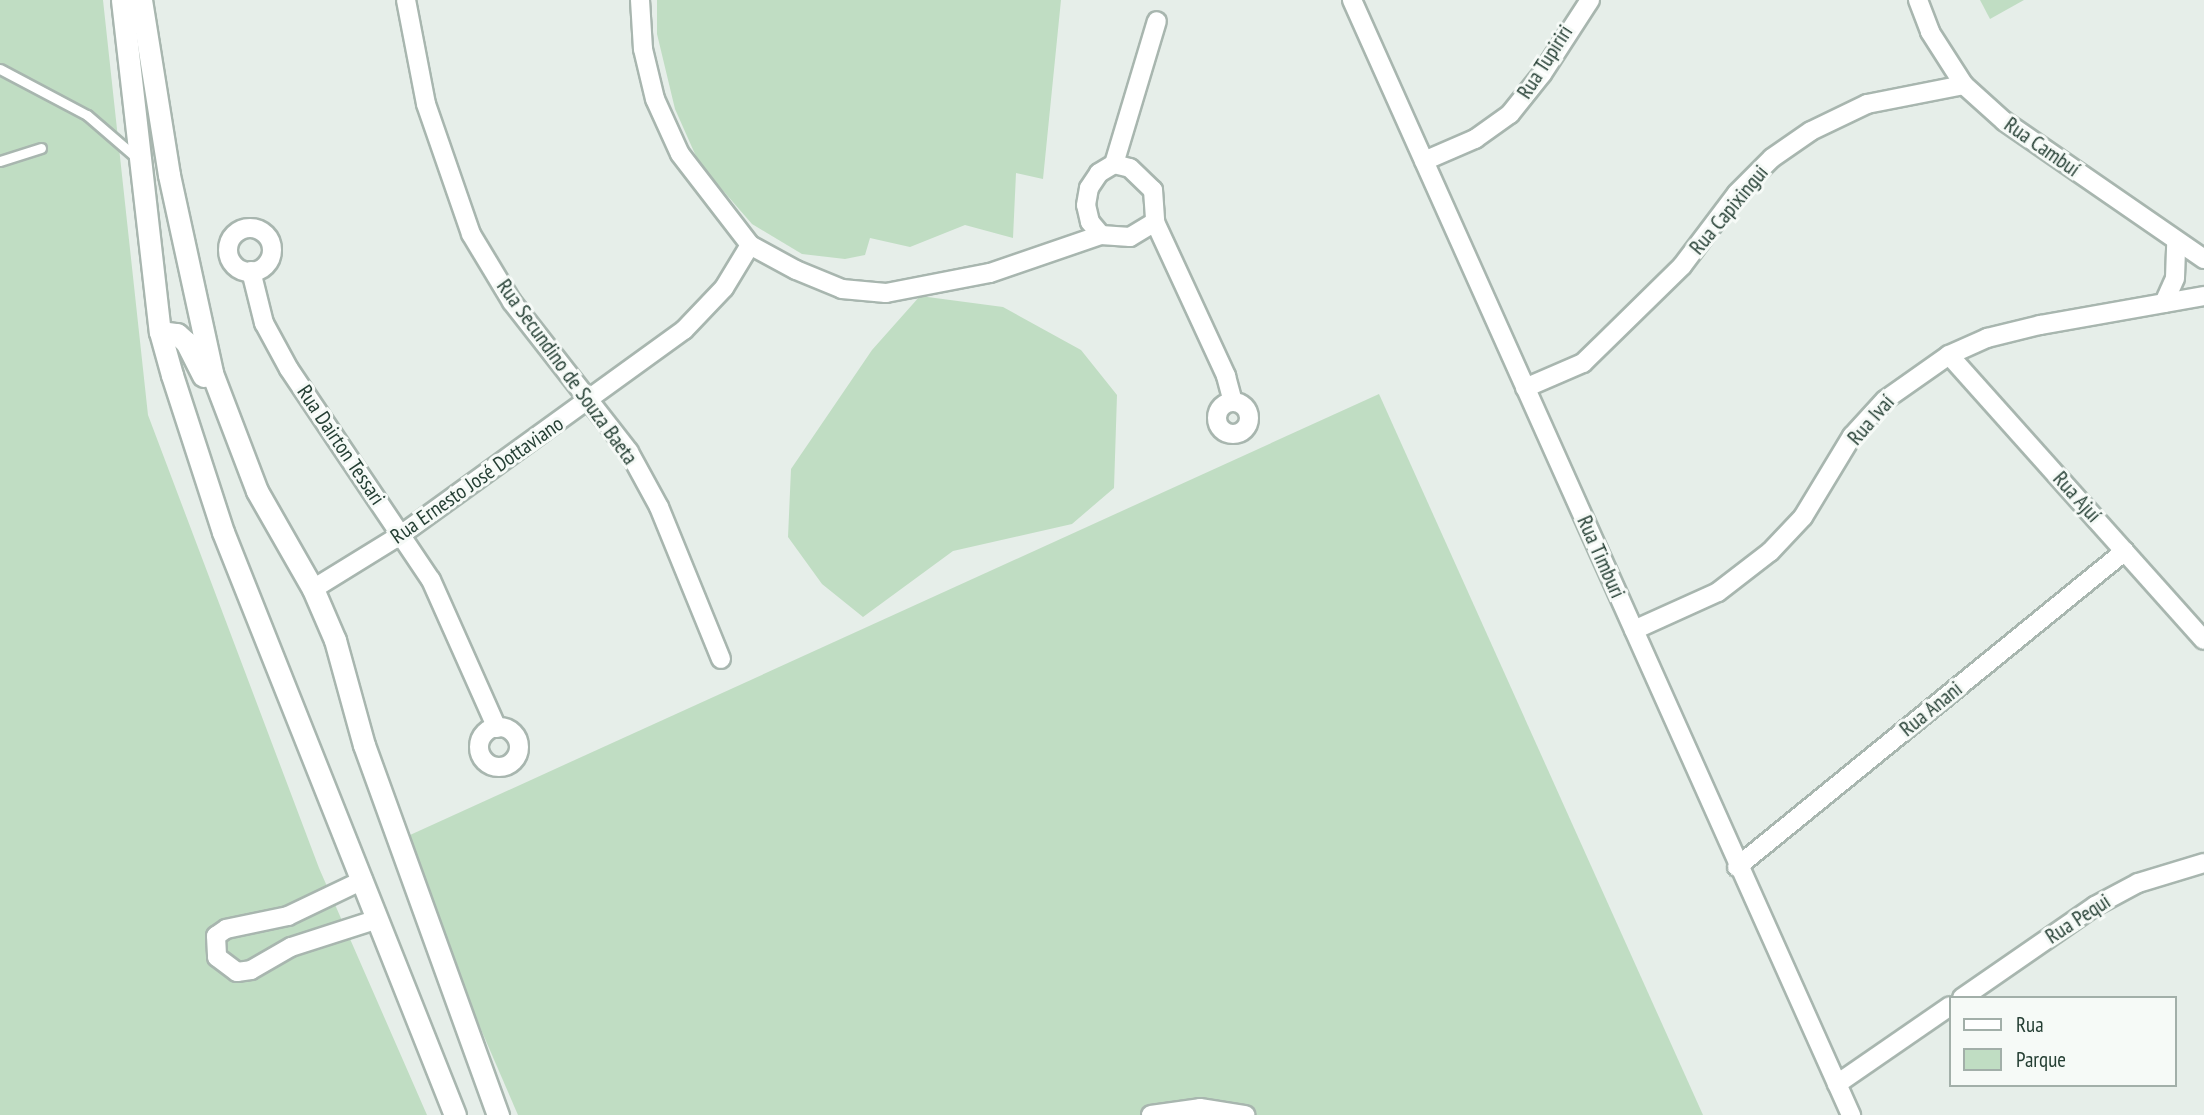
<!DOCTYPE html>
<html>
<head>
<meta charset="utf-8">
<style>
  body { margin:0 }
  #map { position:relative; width:2204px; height:1115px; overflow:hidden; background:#e6eee9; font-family:"PT Sans Narrow",sans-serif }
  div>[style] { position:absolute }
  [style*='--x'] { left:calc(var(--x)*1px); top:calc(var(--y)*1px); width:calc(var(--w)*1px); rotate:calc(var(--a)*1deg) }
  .green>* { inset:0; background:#c0ddc3 }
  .roads { filter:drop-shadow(2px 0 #a8b6af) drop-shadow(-2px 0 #a8b6af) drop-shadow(0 2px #a8b6af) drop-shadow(0 -2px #a8b6af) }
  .lane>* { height:9px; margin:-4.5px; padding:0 4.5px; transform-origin:4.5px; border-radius:4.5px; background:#fff }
  .street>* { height:18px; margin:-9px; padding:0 9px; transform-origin:9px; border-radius:9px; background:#fff }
  .street>.ring { margin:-9px; padding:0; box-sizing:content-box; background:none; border:18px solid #fff; border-radius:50% }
  .secondary>* { height:21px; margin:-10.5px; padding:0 10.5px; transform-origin:10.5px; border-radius:10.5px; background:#fff }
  span { translate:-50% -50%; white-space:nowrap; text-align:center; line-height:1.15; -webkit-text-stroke:6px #f6faf7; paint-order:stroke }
  .street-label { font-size:21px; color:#253f34 }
  .legend { position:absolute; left:1949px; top:996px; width:228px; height:91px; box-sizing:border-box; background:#f6faf7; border:2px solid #a2afa9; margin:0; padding:9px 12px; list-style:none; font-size:21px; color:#253f34 }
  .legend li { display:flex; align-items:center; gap:14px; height:35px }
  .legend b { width:35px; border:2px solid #a2afa9 }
</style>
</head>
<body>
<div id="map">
  <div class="green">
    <i style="clip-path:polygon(0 0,103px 0,148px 415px,319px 868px,427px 1115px,0 1115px)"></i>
    <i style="clip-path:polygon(657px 0,1061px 0,1043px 179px,1016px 173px,1013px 238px,965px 225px,910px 247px,870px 238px,865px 255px,845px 259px,802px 254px,752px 224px,699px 163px,675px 109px,657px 34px)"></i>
    <i style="clip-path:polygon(1980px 0,2024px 0,1990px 19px)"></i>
    <i style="clip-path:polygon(920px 296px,1003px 307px,1081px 350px,1117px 395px,1114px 488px,1072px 524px,953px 551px,863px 617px,822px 584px,788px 537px,791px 469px,872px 350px)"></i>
    <i style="clip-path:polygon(1379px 394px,1703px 1115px,518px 1115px,399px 840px)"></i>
  </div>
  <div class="roads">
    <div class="lane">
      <i style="--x:0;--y:69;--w:98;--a:27.9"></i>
      <i style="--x:87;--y:115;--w:67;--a:40.8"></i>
      <i style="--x:0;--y:161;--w:43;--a:-17.6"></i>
    </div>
    <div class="street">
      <i style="--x:406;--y:0;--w:106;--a:79.1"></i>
      <i style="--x:426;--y:104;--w:138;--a:70.9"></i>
      <i style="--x:471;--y:234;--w:79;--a:58.9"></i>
      <i style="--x:512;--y:302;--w:190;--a:52"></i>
      <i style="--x:629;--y:452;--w:63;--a:61.4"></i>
      <i style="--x:659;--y:507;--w:164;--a:67.8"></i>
      <i style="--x:640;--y:0;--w:49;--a:86.5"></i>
      <i style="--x:643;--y:49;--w:51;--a:76.5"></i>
      <i style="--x:655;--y:99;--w:60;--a:65.6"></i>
      <i style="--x:680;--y:154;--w:115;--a:52.4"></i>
      <i style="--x:750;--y:245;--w:52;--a:28.5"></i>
      <i style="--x:796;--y:270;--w:50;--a:22.4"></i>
      <i style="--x:842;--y:289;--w:44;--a:5.2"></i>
      <i style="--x:886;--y:293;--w:106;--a:-10.9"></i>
      <i style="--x:990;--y:273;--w:117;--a:-18.9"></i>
      <i style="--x:1101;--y:235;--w:29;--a:4"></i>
      <i style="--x:1130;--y:237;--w:29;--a:-31"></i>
      <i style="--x:1352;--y:0;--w:1222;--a:65.89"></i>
      <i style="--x:1918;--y:0;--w:34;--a:69"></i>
      <i style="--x:1930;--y:32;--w:63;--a:57.3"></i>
      <i style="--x:1964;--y:85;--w:54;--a:42"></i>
      <i style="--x:2004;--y:121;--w:243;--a:34.6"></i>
      <i style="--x:1424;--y:161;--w:56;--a:-23.3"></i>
      <i style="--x:1475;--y:139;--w:43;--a:-35.5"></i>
      <i style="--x:1510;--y:114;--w:51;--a:-51.3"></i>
      <i style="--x:1542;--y:74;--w:88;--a:-57"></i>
      <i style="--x:1114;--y:164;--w:149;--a:-73.3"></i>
      <i class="ring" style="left:228px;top:228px;width:26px;height:26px"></i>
      <i style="--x:1101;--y:235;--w:17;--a:-130"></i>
      <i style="--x:1090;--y:222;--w:17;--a:-103"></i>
      <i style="--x:1086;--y:205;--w:17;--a:-80"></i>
      <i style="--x:1089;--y:188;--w:18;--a:-56"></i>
      <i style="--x:1099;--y:173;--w:17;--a:-31"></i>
      <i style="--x:1114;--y:164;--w:16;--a:14"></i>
      <i style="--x:1130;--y:168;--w:32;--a:44"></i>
      <i style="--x:1153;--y:190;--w:32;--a:86"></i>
      <i style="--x:1155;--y:222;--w:170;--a:65.2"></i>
      <i style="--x:1226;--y:376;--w:27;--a:75"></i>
      <i style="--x:251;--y:271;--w:54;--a:76"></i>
      <i style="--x:264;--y:323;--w:52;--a:61.5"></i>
      <i style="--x:289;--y:369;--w:254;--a:56.1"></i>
      <i style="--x:431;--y:580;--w:162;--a:66"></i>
      <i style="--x:2164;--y:303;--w:27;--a:-66"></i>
      <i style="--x:2175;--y:278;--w:37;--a:-88"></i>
      <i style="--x:1949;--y:355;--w:382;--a:48.2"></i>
      <i style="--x:1525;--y:388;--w:63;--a:-23.3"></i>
      <i style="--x:1583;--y:363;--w:139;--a:-44.4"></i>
      <i style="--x:1682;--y:266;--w:91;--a:-53"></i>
      <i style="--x:1737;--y:193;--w:49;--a:-45"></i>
      <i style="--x:1772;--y:158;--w:47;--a:-34.7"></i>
      <i style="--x:1811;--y:131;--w:62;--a:-25.7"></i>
      <i style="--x:1867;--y:104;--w:99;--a:-11.1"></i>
      <i class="ring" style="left:1217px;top:402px;width:14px;height:14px"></i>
      <i style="--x:313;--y:589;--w:105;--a:-31.7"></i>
      <i style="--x:402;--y:534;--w:348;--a:-35.9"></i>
      <i style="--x:684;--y:330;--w:58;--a:-46.4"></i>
      <i style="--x:724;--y:288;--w:50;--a:-58.8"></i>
      <i style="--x:1634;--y:630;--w:92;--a:-24.3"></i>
      <i style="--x:1718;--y:592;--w:66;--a:-37.6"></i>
      <i style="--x:1770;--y:552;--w:48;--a:-46.7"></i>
      <i style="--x:1803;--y:517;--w:95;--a:-58.8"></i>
      <i style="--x:1852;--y:436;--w:49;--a:-47.5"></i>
      <i style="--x:1885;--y:400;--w:78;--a:-35.1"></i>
      <i style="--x:1949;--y:355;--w:42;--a:-24.1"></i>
      <i style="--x:1987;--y:338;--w:55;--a:-13.8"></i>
      <i style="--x:2040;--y:325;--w:167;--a:-10"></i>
      <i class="ring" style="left:479px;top:727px;width:22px;height:22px"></i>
      <i style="--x:1737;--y:867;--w:500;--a:-39.16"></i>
      <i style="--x:363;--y:880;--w:83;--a:154.4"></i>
      <i style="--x:288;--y:916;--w:63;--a:168.2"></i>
      <i style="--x:226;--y:929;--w:12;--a:145"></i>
      <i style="--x:216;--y:936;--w:21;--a:87"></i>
      <i style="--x:217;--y:957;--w:25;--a:37"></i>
      <i style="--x:237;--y:972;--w:14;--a:-8"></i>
      <i style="--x:251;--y:970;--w:46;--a:-29.9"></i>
      <i style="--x:291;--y:947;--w:91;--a:-17.8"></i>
      <i style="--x:1962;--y:998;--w:162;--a:-34.7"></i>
      <i style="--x:2095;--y:906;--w:49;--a:-28.1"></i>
      <i style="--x:2138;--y:883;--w:69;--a:-16.9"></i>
      <i style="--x:1837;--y:1084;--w:137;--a:-34.6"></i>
      <i style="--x:1151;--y:1115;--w:49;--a:-8.1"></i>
      <i style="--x:1200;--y:1108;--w:46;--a:8.8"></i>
    </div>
    <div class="secondary">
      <i style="--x:122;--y:0;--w:334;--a:83.5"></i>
      <i style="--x:160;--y:332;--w:45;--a:74.4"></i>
      <i style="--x:172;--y:375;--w:165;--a:72"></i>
      <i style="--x:223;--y:532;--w:627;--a:68.3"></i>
      <i style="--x:141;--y:0;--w:177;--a:80.9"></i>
      <i style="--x:169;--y:175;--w:203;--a:77.7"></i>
      <i style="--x:212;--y:373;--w:126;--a:69.1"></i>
      <i style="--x:257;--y:491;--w:113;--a:60.3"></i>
      <i style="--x:313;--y:589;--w:56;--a:66.7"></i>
      <i style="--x:335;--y:640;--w:109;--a:74.6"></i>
      <i style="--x:364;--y:745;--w:394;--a:70.1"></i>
      <i style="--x:160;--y:332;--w:17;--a:7"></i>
      <i style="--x:177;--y:334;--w:12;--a:42"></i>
      <i style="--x:186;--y:342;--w:38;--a:63"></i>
    </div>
  </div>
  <div class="street-label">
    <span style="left:1545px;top:62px;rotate:-57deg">Rua Tupiriri</span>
    <span style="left:2042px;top:147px;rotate:35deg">Rua Cambuí</span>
    <span style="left:1729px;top:210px;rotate:-50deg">Rua Capixingui</span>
    <span style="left:567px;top:372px;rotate:54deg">Rua Secundino de Souza Baeta</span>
    <span style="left:1871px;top:420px;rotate:-49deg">Rua Ivaí</span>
    <span style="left:341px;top:445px;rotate:56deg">Rua Dairton Tessari</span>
    <span style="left:477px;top:480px;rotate:-35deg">Rua Ernesto José Dottaviano</span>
    <span style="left:2077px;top:497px;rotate:48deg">Rua Ajuí</span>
    <span style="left:1601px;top:557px;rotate:66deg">Rua Timburi</span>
    <span style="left:1931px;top:709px;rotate:-39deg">Rua Anani</span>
    <span style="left:2078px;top:919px;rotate:-33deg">Rua Pequi</span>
  </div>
  <ul class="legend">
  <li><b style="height:9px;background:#fff"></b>Rua</li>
  <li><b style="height:19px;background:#c0ddc3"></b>Parque</li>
  </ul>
</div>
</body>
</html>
